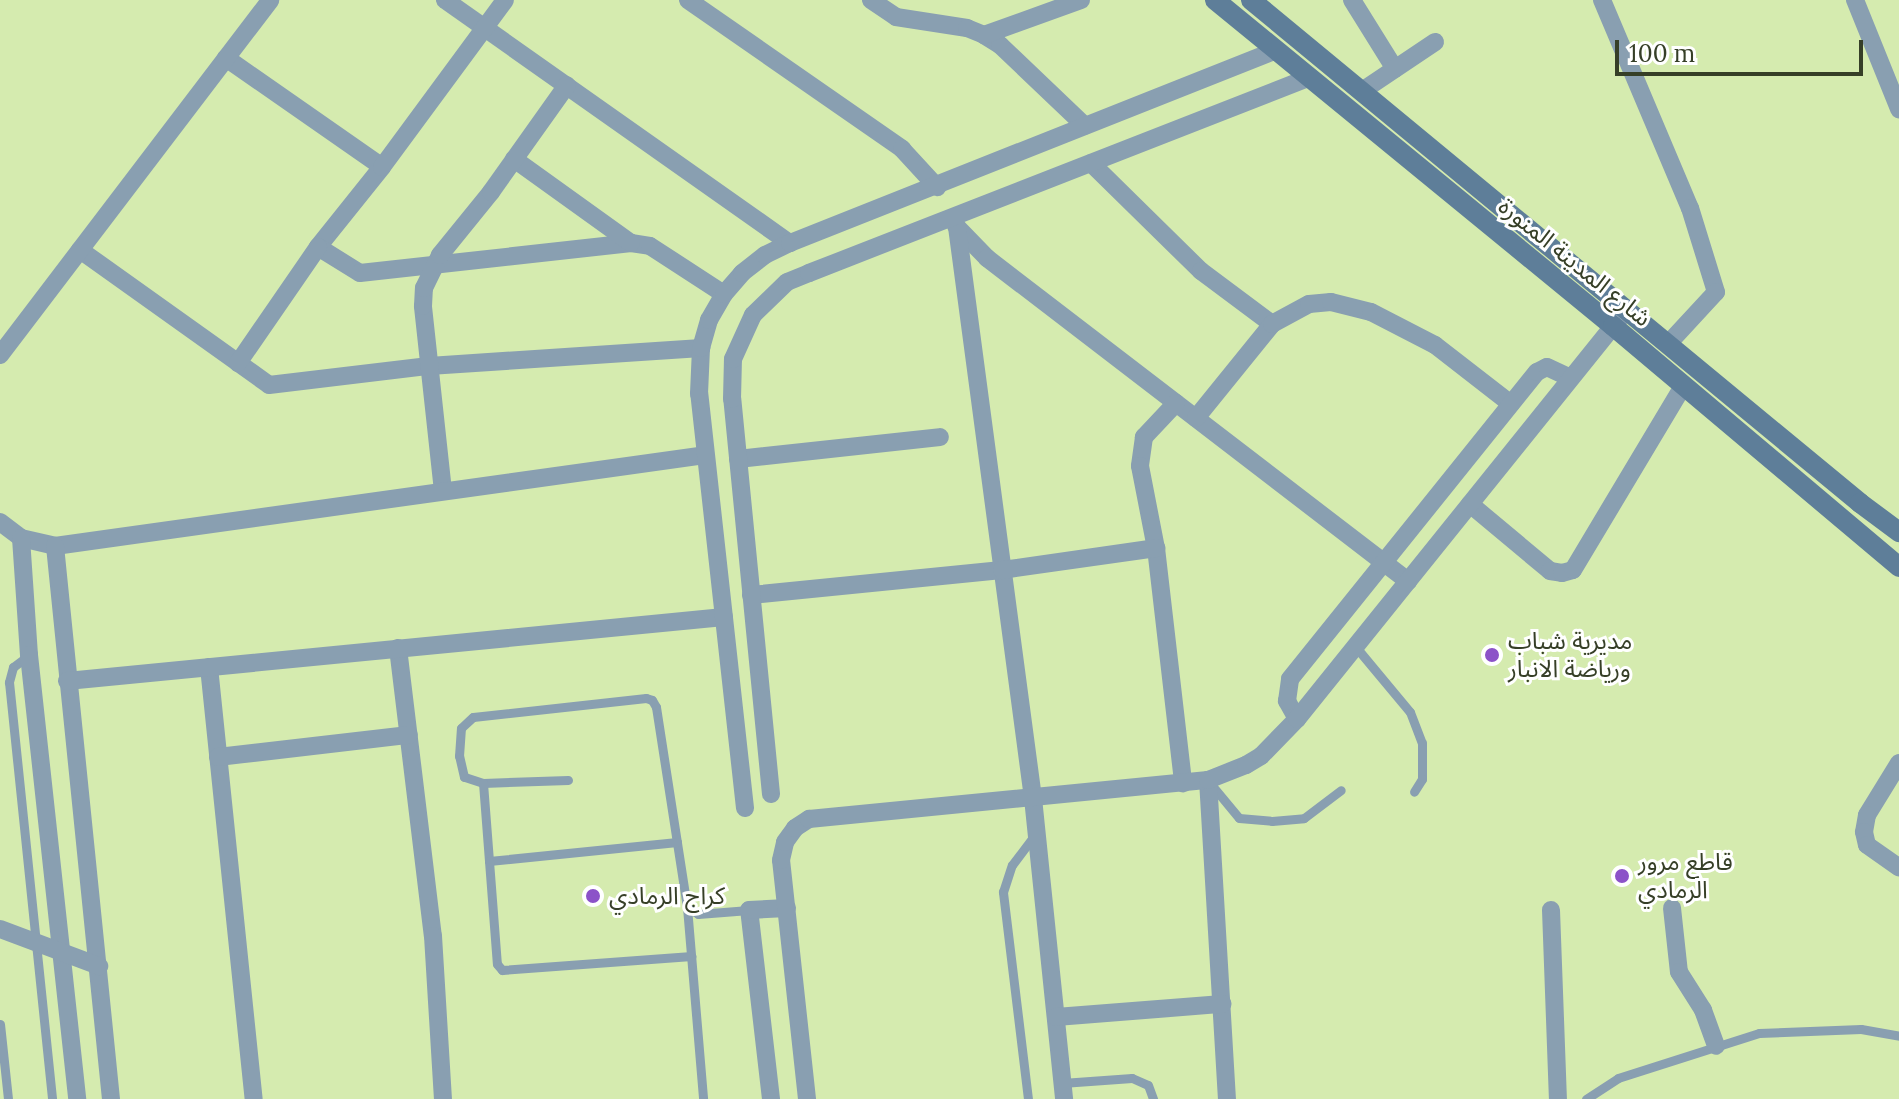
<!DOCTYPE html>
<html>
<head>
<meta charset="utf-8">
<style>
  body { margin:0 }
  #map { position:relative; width:1899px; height:1099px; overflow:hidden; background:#d5ebaf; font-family:Lora,"Noto Sans Arabic",serif }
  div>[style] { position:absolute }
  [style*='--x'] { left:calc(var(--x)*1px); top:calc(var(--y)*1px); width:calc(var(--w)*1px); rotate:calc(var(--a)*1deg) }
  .lane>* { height:9px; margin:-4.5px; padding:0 4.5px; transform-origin:4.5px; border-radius:4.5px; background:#899fb1 }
  .street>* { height:18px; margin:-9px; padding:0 9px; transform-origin:9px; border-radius:9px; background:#899fb1 }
  .secondary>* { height:20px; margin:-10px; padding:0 10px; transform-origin:10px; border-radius:10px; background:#5e7e99 }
  .dots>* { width:22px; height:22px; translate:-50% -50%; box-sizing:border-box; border:4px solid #fff; border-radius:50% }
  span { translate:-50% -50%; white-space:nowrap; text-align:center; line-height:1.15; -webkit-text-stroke:6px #fff; paint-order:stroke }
  .street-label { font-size:24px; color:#363f27 }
  .poi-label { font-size:24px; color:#363f27 }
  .left { translate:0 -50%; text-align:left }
  .scale { position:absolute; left:1615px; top:40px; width:248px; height:36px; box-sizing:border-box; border:4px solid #363f27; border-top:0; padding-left:10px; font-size:24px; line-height:28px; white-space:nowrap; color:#363f27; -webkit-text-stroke:6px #fff; paint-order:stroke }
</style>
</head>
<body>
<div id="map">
  <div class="lane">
    <i style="--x:1355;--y:646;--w:86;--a:50.2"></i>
    <i style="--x:1410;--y:712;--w:33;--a:69"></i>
    <i style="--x:1422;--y:743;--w:36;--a:90"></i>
    <i style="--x:1422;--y:779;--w:15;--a:122"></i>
    <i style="--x:29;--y:655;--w:20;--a:143"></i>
    <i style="--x:13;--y:667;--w:16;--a:105"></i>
    <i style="--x:9;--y:682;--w:419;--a:84.1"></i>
    <i style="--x:568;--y:780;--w:85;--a:178"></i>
    <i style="--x:483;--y:783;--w:20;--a:-162"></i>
    <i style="--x:464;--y:777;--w:22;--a:-103"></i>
    <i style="--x:459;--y:756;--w:28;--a:-86"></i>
    <i style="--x:461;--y:728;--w:16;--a:-43"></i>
    <i style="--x:473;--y:717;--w:174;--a:-6.3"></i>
    <i style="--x:646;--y:698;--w:6;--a:18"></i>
    <i style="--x:652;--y:700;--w:8;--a:60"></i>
    <i style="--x:656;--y:707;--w:202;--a:81.2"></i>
    <i style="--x:687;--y:907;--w:13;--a:32"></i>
    <i style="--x:698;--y:914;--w:51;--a:-4.5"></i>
    <i style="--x:483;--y:783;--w:78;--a:85.6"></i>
    <i style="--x:489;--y:861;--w:189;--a:-5.8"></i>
    <i style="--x:1210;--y:783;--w:45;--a:50.4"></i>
    <i style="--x:1239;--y:818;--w:33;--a:5"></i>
    <i style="--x:1272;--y:821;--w:32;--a:-5"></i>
    <i style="--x:1304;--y:818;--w:46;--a:-37.1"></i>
    <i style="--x:489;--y:861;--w:103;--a:85.6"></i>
    <i style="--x:497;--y:964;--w:8;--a:50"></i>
    <i style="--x:502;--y:970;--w:190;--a:-4.2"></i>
    <i style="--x:687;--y:907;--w:193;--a:85.2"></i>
    <i style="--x:0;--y:1024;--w:75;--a:83.9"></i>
    <i style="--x:1062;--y:1083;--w:70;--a:-4.1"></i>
    <i style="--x:1132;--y:1078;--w:17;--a:24"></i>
    <i style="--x:1148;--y:1085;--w:15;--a:70"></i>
    <i style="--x:1028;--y:1099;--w:209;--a:-96.9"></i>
    <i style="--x:1003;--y:892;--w:28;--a:-72"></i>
    <i style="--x:1012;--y:865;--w:39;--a:-53"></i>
    <i style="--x:1586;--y:1099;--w:38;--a:-33"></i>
    <i style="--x:1618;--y:1078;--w:148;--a:-17.7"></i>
    <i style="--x:1759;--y:1033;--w:102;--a:-2.2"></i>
    <i style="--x:1861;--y:1029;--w:39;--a:10"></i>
  </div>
  <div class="street">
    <i style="--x:445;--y:0;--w:422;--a:35.2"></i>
    <i style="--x:688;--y:0;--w:261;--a:34.8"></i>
    <i style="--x:902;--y:149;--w:52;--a:47.4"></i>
    <i style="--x:871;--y:0;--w:30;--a:34"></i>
    <i style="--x:896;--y:17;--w:72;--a:8.8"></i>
    <i style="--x:967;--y:28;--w:18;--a:22"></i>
    <i style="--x:984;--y:35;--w:19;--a:32"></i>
    <i style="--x:1000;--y:45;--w:117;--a:43.6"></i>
    <i style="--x:1352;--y:0;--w:81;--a:58.1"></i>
    <i style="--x:1602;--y:0;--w:226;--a:67.1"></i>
    <i style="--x:1690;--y:208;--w:88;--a:72.8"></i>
    <i style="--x:1716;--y:292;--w:71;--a:132.7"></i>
    <i style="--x:1855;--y:0;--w:118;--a:68"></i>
    <i style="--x:984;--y:35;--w:103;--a:-19.8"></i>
    <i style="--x:226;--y:58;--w:190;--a:34.9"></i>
    <i style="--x:382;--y:167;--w:102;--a:128.7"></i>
    <i style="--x:318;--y:247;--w:49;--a:31.8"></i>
    <i style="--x:360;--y:273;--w:273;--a:-6.3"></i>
    <i style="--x:631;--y:243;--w:19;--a:9"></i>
    <i style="--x:650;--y:246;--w:88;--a:33"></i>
    <i style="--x:1362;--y:91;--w:88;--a:-33.9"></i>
    <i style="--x:514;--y:159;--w:144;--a:35.7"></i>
    <i style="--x:1091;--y:163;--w:154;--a:44.5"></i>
    <i style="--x:1201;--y:271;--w:89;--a:36.7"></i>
    <i style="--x:382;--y:167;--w:207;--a:-53.6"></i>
    <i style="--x:956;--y:226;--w:45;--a:45.9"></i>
    <i style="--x:987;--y:258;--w:531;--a:37.5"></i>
    <i style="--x:957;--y:227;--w:576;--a:82.42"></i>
    <i style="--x:1033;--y:798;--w:303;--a:84.1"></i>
    <i style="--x:80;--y:250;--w:232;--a:35.5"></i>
    <i style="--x:269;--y:385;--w:161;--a:-6.8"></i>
    <i style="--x:429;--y:366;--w:273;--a:-3.8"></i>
    <i style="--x:0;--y:355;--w:446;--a:-52.7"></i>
    <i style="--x:238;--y:363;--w:141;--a:-55.4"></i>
    <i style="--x:1176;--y:403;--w:47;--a:133.3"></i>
    <i style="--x:1144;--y:437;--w:29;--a:98"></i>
    <i style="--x:1140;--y:466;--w:84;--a:79"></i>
    <i style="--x:1156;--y:548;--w:237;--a:83.4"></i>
    <i style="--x:1196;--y:418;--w:121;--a:-51"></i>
    <i style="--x:1272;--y:324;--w:42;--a:-28.4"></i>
    <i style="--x:1309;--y:304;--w:22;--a:-5"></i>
    <i style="--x:1331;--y:302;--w:41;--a:14"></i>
    <i style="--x:1371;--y:312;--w:72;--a:27.3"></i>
    <i style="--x:1435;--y:345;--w:96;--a:37.8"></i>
    <i style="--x:738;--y:459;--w:203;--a:-6.2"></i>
    <i style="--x:443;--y:491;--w:186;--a:-96.2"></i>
    <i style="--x:423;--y:306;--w:18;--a:-87"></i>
    <i style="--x:424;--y:288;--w:37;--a:-64"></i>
    <i style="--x:440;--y:255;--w:81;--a:-51"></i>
    <i style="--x:491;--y:192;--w:131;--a:-54.6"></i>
    <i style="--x:1470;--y:504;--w:104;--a:39.9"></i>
    <i style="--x:1550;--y:571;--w:12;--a:9"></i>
    <i style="--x:1562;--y:573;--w:11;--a:-15"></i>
    <i style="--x:1573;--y:570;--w:214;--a:-59.1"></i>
    <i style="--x:0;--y:522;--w:26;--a:37"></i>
    <i style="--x:21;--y:538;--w:35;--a:13"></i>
    <i style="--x:55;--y:546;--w:656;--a:-7.97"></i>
    <i style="--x:21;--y:538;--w:117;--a:86.1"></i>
    <i style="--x:29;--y:655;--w:447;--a:83.8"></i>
    <i style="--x:55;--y:546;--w:556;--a:84.22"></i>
    <i style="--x:751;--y:595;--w:252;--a:-5.7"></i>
    <i style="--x:1002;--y:570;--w:156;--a:-8.1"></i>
    <i style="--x:398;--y:648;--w:290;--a:83.1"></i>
    <i style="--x:433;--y:936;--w:163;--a:86.5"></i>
    <i style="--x:209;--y:667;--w:434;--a:84.1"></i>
    <i style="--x:67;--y:681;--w:660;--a:-5.56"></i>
    <i style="--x:1297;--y:719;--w:21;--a:-119"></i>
    <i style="--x:1287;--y:701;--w:22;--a:-82"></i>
    <i style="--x:1290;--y:679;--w:394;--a:-51.2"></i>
    <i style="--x:1537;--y:372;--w:11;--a:-27"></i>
    <i style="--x:1547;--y:367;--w:26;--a:25"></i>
    <i style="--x:218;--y:757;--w:192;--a:-6.6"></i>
    <i style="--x:1899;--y:763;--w:61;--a:121.6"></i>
    <i style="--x:1867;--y:815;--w:17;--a:100"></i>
    <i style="--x:1864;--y:832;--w:13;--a:77"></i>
    <i style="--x:1867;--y:845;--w:39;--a:35"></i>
    <i style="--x:1208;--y:780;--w:320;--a:86.6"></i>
    <i style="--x:771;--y:794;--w:397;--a:-95.6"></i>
    <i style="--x:732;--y:399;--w:40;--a:-88.6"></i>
    <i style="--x:733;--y:359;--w:48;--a:-65.6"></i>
    <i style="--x:753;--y:315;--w:47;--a:-44.1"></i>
    <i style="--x:787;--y:282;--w:24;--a:-22"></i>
    <i style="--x:809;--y:273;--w:536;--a:-21.34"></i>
    <i style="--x:745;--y:808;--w:417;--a:-96.3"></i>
    <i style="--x:699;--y:394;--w:46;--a:-87.5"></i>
    <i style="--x:701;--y:348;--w:29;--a:-74"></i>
    <i style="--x:709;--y:320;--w:30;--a:-60"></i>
    <i style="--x:724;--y:294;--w:28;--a:-49"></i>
    <i style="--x:742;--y:273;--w:29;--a:-38"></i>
    <i style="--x:765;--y:255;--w:28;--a:-26"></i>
    <i style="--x:790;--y:243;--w:521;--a:-21.64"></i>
    <i style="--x:1672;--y:908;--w:64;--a:83.8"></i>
    <i style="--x:1679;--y:972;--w:45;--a:57.7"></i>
    <i style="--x:1703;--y:1010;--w:38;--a:70"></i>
    <i style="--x:1551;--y:910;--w:189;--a:87.9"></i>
    <i style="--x:0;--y:929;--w:106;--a:20.5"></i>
    <i style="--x:1056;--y:1017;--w:167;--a:-4.5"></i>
    <i style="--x:771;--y:1099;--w:190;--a:-96.6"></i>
    <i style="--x:749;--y:910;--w:38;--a:-3"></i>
    <i style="--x:807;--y:1099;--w:240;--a:-96.2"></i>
    <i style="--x:781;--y:860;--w:18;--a:-77"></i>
    <i style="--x:785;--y:842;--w:17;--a:-54"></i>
    <i style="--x:795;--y:828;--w:17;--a:-33"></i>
    <i style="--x:809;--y:819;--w:401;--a:-5.6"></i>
    <i style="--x:1208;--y:780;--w:41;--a:-21.5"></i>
    <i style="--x:1246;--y:765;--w:17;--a:-31"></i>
    <i style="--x:1261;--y:756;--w:52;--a:-45.8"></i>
    <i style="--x:1297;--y:719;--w:518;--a:-51.18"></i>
  </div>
  <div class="secondary">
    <i style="--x:1215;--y:0;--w:514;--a:39.32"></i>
    <i style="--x:1613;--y:326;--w:374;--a:40.1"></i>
    <i style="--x:1251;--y:0;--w:790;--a:39.55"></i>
    <i style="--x:1860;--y:503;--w:49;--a:36.6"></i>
  </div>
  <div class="dots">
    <i style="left:1492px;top:655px;background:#8c52c8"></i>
    <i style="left:1622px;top:876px;background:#8c52c8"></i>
    <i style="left:593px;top:896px;background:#8c52c8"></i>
  </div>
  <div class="street-label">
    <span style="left:1575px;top:262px;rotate:39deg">شارع المدينة المنورة</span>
  </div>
  <div class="poi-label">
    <span class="left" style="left:1508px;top:655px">مديرية شباب<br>ورياضة الانبار</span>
    <span class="left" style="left:1638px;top:876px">قاطع مرور<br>الرمادي</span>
    <span class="left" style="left:609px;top:896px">كراج الرمادي</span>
  </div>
  <div class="scale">100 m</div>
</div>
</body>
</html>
